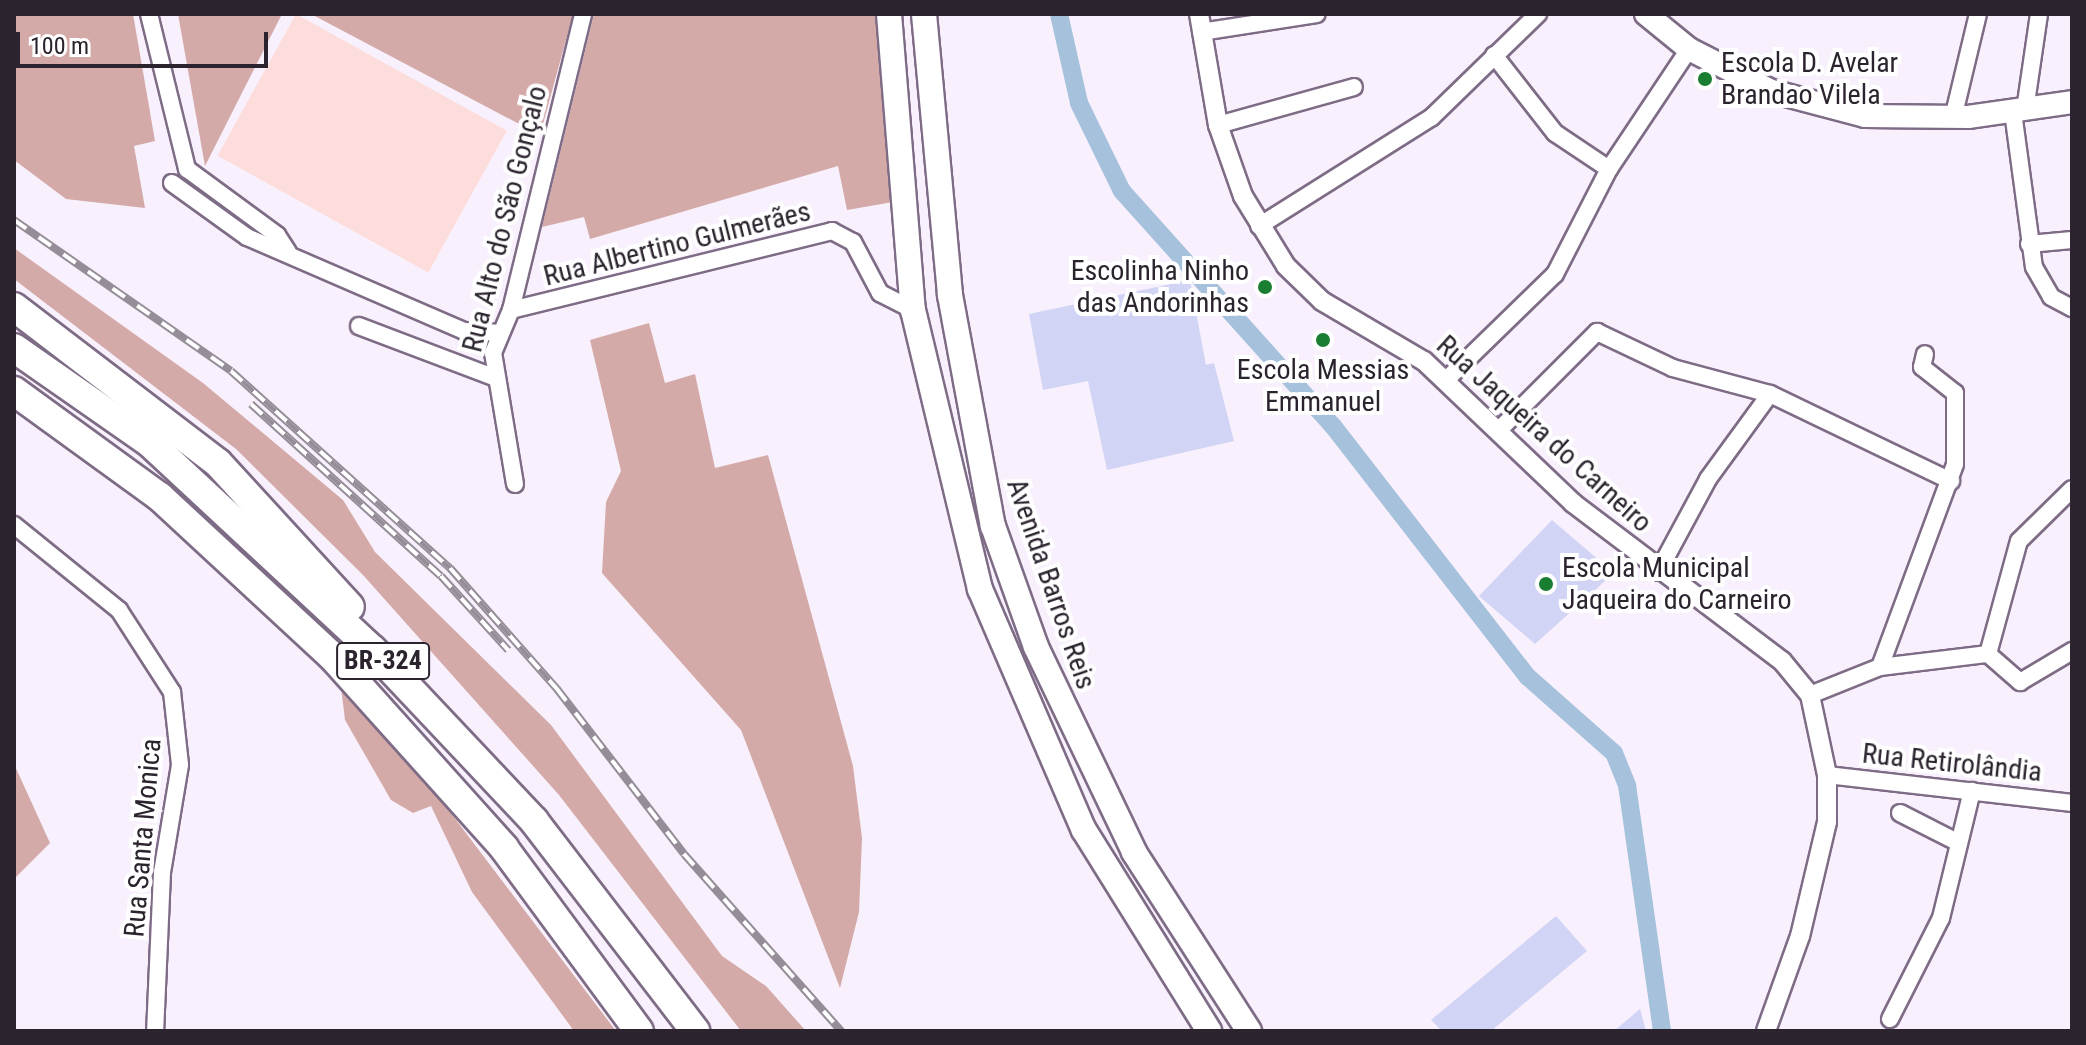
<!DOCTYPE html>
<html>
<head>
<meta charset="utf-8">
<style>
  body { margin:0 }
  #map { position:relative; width:2086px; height:1045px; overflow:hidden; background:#f8f0fc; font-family:"Roboto Condensed",sans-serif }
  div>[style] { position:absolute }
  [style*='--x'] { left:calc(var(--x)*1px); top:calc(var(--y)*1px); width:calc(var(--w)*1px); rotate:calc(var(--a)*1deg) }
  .green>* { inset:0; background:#fddddb; transform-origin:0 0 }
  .forest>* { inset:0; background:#d3aaa8 }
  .canal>* { height:18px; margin:-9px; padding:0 9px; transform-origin:9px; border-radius:9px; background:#a5c1dc }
  .building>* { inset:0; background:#d1d4f5 }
  .roads { filter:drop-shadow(2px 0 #7e6c86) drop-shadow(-2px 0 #7e6c86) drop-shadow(0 2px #7e6c86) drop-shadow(0 -2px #7e6c86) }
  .minor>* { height:16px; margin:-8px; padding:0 8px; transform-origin:8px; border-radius:8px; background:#fff }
  .tertiary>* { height:18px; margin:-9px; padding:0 9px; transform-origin:9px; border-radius:9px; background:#fff }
  .secondary>* { height:22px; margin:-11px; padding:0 11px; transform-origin:11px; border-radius:11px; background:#fff }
  .primary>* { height:24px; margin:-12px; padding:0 12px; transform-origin:12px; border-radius:12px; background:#fff }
  .motorway>* { height:28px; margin:-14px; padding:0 14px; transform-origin:14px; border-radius:14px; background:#fff }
  .rail>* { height:8px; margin-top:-4px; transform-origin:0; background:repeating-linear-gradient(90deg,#fff 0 15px,#958d98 0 30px); box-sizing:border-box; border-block:2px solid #958d98 }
  .dots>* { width:22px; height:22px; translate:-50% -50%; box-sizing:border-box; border:4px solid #fff; border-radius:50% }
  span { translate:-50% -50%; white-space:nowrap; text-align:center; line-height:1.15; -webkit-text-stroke:8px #fff; paint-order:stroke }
  .shield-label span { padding:2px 6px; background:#fff; border:2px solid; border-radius:6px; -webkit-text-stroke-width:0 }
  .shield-label { font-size:26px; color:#2b232e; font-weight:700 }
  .poi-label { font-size:28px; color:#2b232e }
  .left { translate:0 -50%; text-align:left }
  .right { translate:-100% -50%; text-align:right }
  .street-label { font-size:28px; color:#2b232e }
  .frame { position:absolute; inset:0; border:16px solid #2b232e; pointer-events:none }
  .scale { position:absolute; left:16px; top:32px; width:252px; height:36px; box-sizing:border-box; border:4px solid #2b232e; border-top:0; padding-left:10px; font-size:24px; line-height:28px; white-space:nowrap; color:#2b232e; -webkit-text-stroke:6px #fff; paint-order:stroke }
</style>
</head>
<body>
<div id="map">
  <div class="green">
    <i style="left:296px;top:14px;width:241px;height:162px;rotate:29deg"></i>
  </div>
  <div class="forest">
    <i style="clip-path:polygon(14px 14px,133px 14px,155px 141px,134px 146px,145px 208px,66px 199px,14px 160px)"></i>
    <i style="clip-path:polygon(178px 14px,282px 14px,205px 166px)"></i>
    <i style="clip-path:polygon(311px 14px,573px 14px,540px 135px)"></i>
    <i style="clip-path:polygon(594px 14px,878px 14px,893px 202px,847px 210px,838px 166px,590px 239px,584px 217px,542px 227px)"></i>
    <i style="clip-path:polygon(14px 248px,203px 383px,343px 500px,375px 552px,551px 725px,722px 956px,766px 986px,806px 1031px,741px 1031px,559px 795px,363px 575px,236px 449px,14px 279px)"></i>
    <i style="clip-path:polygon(649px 323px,665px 383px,695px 374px,715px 468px,768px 455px,853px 766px,862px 838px,859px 912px,840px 988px,741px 730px,602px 573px,606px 502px,621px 471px,590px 340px)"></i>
    <i style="clip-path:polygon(341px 687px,447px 808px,616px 1031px,574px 1031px,472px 892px,431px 806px,413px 813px,391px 800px,345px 720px)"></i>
    <i style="clip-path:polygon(14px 764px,50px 843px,14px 879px)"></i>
  </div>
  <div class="canal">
    <i style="--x:1059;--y:14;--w:91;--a:77.3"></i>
    <i style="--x:1079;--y:103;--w:98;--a:64"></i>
    <i style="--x:1122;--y:191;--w:316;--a:48.1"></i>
    <i style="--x:1333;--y:426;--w:318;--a:52.2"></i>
    <i style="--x:1528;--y:677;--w:115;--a:41.5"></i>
    <i style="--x:1614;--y:753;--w:35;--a:68"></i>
    <i style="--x:1627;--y:785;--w:248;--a:81.9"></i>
  </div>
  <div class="building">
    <i style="clip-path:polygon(1190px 280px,1206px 365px,1214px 363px,1234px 441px,1107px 470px,1088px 381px,1043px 390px,1029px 314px)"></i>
    <i style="clip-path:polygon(1552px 520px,1614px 573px,1535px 644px,1479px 596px)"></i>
    <i style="clip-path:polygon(1556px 916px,1587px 951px,1491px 1031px,1442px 1031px,1431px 1020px)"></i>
    <i style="clip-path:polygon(1640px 1009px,1646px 1031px,1614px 1031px)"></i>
  </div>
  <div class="roads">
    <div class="minor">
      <i style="--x:149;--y:14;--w:160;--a:76.2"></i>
      <i style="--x:187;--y:169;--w:112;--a:36.3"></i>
      <i style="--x:277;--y:235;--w:20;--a:57"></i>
      <i style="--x:1201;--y:32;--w:117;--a:-8.8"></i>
      <i style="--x:1494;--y:55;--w:99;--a:52"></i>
      <i style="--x:1555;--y:133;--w:65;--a:33.7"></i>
      <i style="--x:2025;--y:110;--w:97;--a:-81.7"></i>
      <i style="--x:2013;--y:112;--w:156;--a:82.3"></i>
      <i style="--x:2034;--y:267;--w:34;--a:60"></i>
      <i style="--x:2051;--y:297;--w:24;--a:28"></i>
      <i style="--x:1953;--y:118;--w:107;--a:-76.5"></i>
      <i style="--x:1218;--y:125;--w:141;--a:-15.6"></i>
      <i style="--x:172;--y:183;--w:92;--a:35.8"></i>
      <i style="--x:247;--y:237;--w:236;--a:23.4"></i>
      <i style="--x:464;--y:331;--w:33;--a:3"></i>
      <i style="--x:1259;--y:226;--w:204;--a:-32.2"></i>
      <i style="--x:1432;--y:117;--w:148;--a:-44.2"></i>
      <i style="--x:2029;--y:244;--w:43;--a:-5.3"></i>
      <i style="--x:511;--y:310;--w:331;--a:-13.8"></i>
      <i style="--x:832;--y:231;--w:24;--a:28"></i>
      <i style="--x:853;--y:242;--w:58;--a:62.1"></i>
      <i style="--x:880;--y:293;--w:37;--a:27"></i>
      <i style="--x:359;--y:326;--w:143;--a:20.8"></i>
      <i style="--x:1446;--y:380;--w:152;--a:-44.2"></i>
      <i style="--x:1555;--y:274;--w:118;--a:-62.8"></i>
      <i style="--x:1609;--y:169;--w:144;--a:-56.3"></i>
      <i style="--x:1499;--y:430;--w:139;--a:-45"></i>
      <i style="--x:1597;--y:332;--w:84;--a:25.3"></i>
      <i style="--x:1673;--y:368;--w:100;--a:15"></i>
      <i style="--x:1770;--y:394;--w:201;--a:25.7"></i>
      <i style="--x:515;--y:484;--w:133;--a:-99.5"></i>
      <i style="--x:493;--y:353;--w:47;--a:-67.3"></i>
      <i style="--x:511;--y:310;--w:305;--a:-76.3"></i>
      <i style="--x:14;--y:525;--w:135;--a:39"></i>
      <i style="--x:119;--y:610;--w:98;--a:57.1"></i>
      <i style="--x:172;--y:692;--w:73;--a:83.7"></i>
      <i style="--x:180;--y:765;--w:109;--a:99.5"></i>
      <i style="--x:162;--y:873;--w:158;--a:92.5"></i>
      <i style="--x:1658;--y:572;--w:106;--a:-61.7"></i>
      <i style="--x:1708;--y:479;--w:105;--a:-53.9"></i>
      <i style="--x:1988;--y:654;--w:117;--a:-74.7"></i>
      <i style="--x:2019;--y:541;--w:74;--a:-44.5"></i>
      <i style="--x:1880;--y:667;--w:216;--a:-69.7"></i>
      <i style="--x:1955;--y:464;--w:71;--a:-90"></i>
      <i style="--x:1955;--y:393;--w:42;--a:-141.8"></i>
      <i style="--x:1922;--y:367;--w:13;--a:-77"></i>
      <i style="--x:1810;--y:695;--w:75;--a:-21.8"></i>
      <i style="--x:1880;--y:667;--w:109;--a:-6.9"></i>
      <i style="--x:1988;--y:654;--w:43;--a:41.2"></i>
      <i style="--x:2020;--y:682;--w:61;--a:-30.8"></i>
      <i style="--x:1827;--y:775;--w:247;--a:6.5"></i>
      <i style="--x:1900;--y:813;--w:66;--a:27"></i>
      <i style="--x:1890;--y:1019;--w:113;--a:-63.2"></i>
      <i style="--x:1941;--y:918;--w:131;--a:-76.3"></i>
    </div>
    <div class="tertiary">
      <i style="--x:1199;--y:14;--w:113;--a:80.3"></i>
      <i style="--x:1218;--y:125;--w:75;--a:70.6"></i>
      <i style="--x:1243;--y:196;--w:82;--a:58.4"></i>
      <i style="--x:1286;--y:266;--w:50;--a:44.2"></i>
      <i style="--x:1322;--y:301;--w:118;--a:30.5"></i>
      <i style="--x:1424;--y:361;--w:206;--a:43.6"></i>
      <i style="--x:1573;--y:503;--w:262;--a:37.1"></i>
      <i style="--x:1782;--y:661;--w:44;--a:50.5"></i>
      <i style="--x:1810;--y:695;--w:82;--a:78"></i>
      <i style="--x:1827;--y:775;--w:47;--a:90"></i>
      <i style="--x:1827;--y:822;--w:117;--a:103.3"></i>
      <i style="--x:1800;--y:936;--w:101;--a:109.7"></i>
    </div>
    <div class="secondary">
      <i style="--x:1646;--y:14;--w:55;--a:39.1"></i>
      <i style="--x:1689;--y:49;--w:92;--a:27.1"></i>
      <i style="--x:1771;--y:91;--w:97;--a:14.9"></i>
      <i style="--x:1865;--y:116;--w:103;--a:0.6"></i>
      <i style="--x:1968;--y:117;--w:105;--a:-8.2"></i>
    </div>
    <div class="primary">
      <i style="--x:889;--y:14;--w:297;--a:85.4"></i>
      <i style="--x:913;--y:310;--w:287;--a:76.5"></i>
      <i style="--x:980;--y:589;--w:262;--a:66.7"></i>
      <i style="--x:1084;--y:830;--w:237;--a:58.1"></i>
      <i style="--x:924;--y:14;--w:282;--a:84.7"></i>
      <i style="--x:950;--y:295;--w:235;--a:79.5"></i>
      <i style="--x:993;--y:526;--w:128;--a:70.4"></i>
      <i style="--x:1036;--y:647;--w:227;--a:64.4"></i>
      <i style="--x:1134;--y:852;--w:213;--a:57.3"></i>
    </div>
    <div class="motorway">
      <i style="--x:14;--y:307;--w:257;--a:37.4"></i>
      <i style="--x:218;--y:463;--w:195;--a:47.5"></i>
      <i style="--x:14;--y:348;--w:166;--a:34.9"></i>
      <i style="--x:150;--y:443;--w:304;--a:42.9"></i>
      <i style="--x:373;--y:650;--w:235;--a:46.7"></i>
      <i style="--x:534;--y:821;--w:265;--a:52.5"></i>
      <i style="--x:14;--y:391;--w:180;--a:36"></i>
      <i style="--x:160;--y:497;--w:234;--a:42.8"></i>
      <i style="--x:332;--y:656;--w:258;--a:48.1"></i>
      <i style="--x:504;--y:848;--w:227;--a:53.6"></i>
    </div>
  </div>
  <div class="rail">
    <i style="--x:14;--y:220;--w:264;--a:34.8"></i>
    <i style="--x:231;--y:371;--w:295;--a:42"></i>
    <i style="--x:450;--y:568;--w:162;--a:48.5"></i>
    <i style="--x:557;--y:689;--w:208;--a:52.4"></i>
    <i style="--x:684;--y:854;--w:237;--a:48.4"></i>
    <i style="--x:251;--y:404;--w:256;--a:42.2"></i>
    <i style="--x:441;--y:576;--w:100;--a:47.8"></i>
  </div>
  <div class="dots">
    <i style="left:1705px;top:79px;background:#197e31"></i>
    <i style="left:1265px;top:287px;background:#197e31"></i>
    <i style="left:1323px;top:340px;background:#197e31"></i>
    <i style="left:1546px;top:584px;background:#197e31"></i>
  </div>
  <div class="shield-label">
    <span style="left:383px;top:661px">BR-324</span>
  </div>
  <div class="poi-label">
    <span class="left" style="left:1721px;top:79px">Escola D. Avelar<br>Brandao Vilela</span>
    <span class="right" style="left:1249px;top:287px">Escolinha Ninho<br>das Andorinhas</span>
    <span style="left:1323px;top:386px">Escola Messias<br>Emmanuel</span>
    <span class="left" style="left:1562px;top:584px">Escola Municipal<br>Jaqueira do Carneiro</span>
  </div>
  <div class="street-label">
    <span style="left:505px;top:219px;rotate:-76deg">Rua Alto do São Gonçalo</span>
    <span style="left:677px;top:244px;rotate:-14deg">Rua Albertino Gulmerães</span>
    <span style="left:1544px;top:434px;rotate:42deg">Rua Jaqueira do Carneiro</span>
    <span style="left:1051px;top:584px;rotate:71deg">Avenida Barros Reis</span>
    <span style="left:1952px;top:763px;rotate:6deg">Rua Retirolândia</span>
    <span style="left:143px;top:838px;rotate:-85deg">Rua Santa Monica</span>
  </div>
  <div class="frame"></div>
  <div class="scale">100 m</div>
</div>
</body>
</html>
